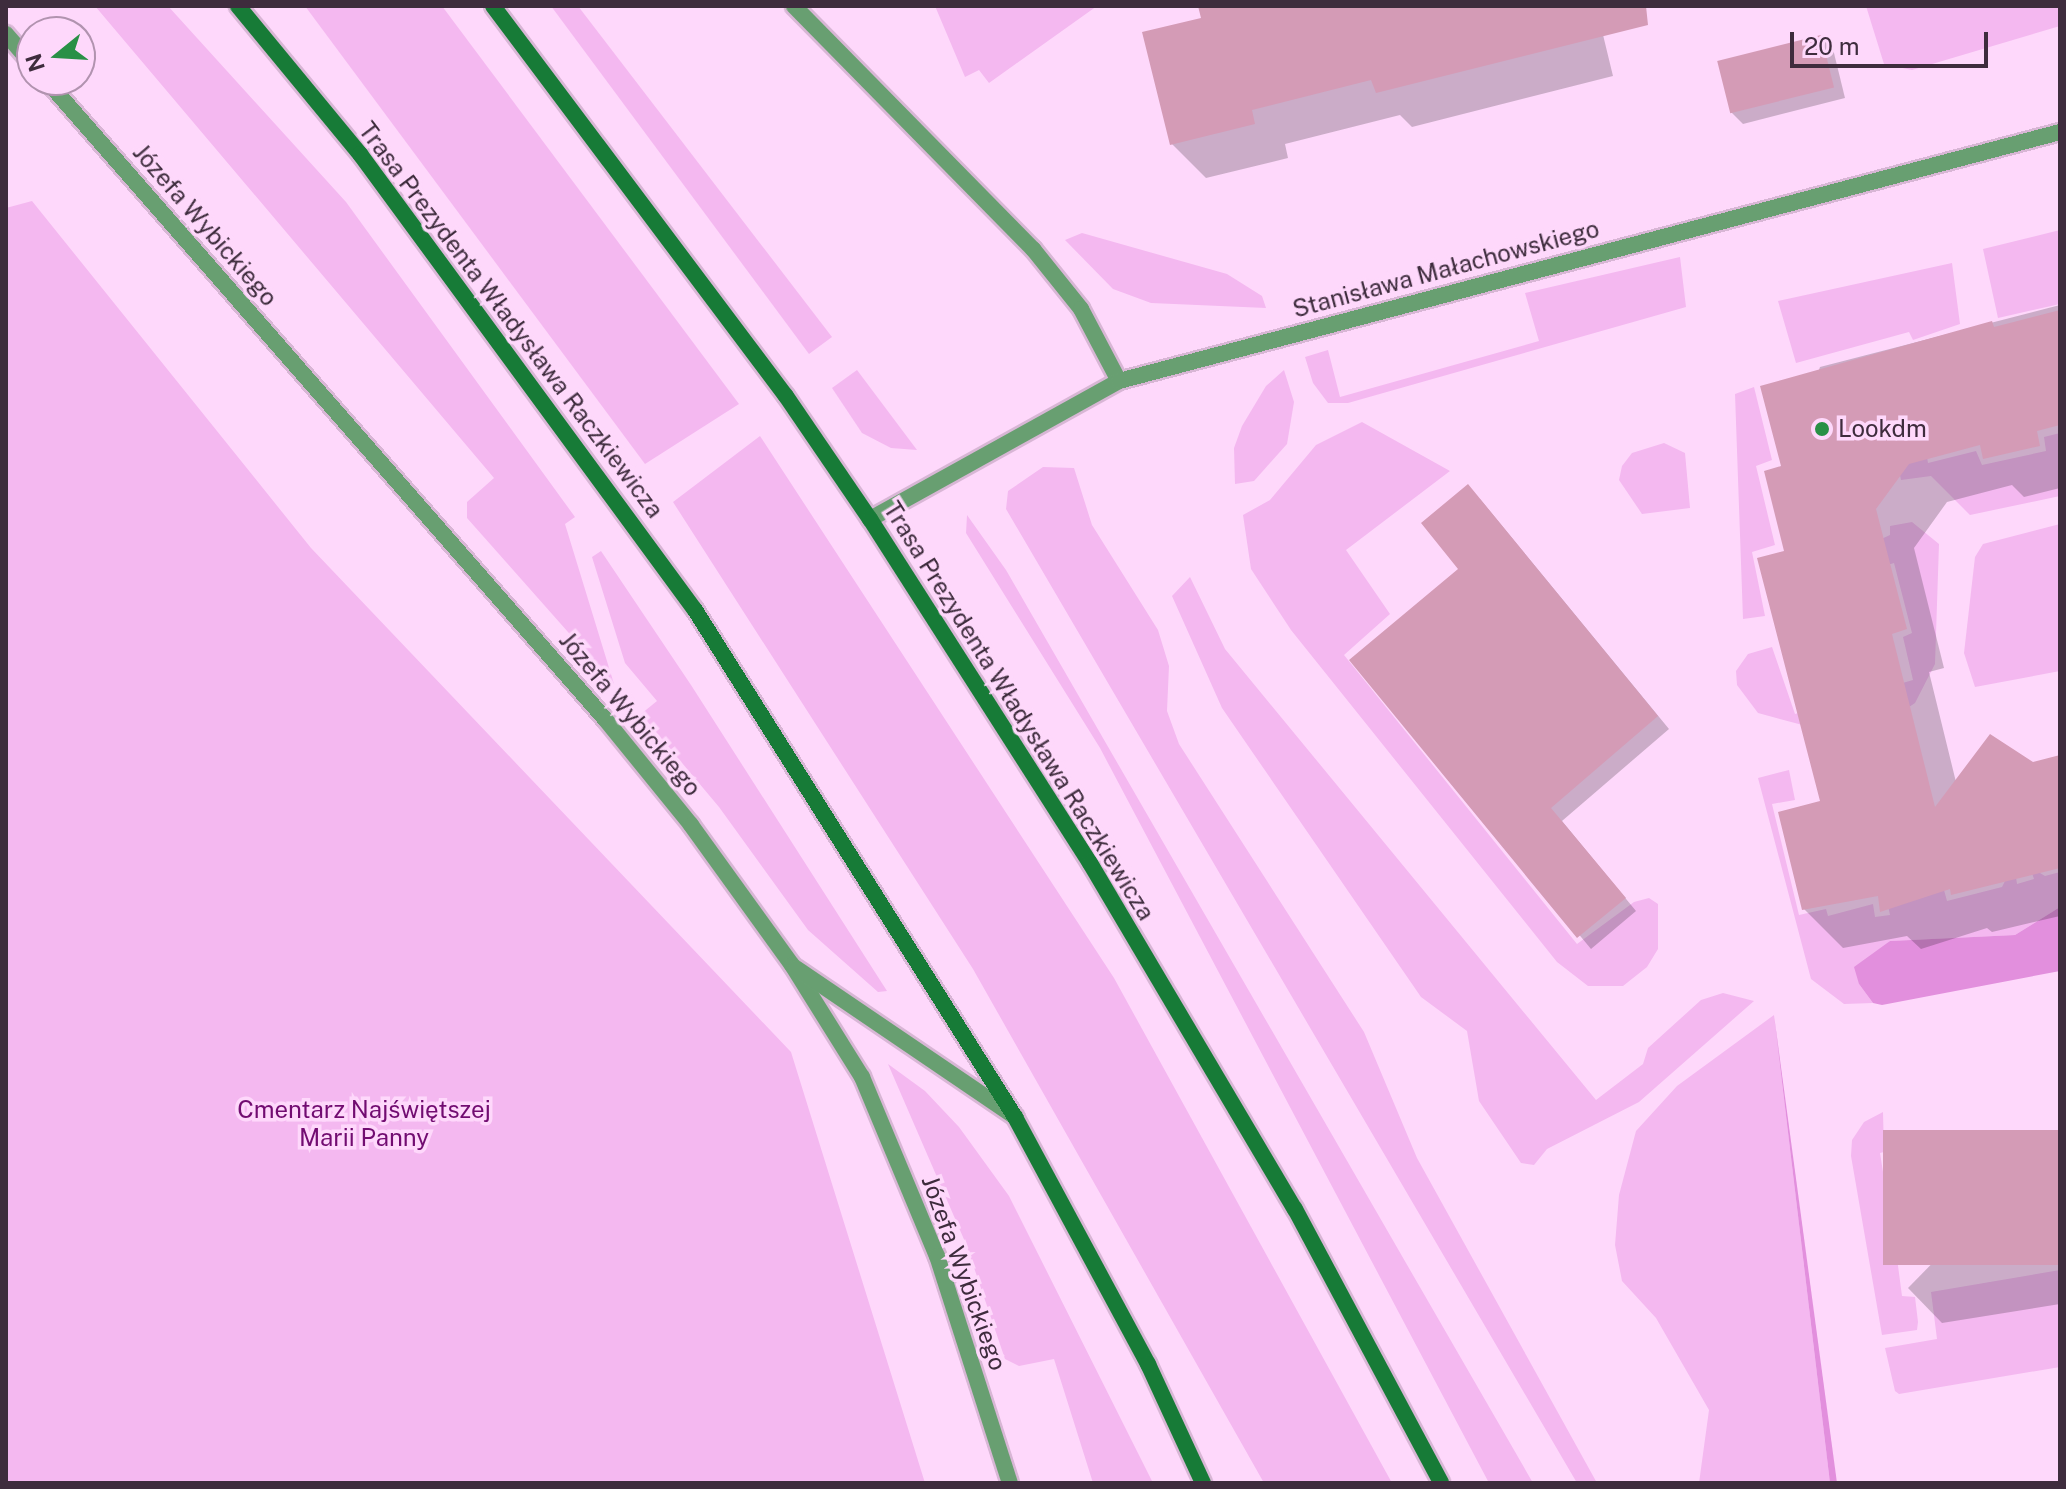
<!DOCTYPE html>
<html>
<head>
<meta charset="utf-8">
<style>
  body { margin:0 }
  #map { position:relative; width:2066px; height:1489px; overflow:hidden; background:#fed8fb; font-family:"Public Sans",sans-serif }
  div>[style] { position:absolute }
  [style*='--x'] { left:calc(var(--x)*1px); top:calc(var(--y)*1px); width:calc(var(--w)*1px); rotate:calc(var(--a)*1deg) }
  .green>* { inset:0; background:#f4b8f0 }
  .forest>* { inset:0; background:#e28fdd }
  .shadow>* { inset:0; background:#0003 }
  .building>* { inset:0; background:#d49bb6; transform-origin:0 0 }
  .roads { filter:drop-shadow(2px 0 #d8b6d5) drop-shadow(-2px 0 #d8b6d5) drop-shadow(0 2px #d8b6d5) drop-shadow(0 -2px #d8b6d5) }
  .street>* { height:16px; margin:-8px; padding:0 8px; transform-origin:8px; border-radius:8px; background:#689f71 }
  .secondary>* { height:16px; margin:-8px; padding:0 8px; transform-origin:8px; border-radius:8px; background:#177b37 }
  .dots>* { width:22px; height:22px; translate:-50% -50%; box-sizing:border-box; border:4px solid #fed8fb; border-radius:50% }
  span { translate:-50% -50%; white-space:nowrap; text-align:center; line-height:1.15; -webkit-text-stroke:7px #fed8fb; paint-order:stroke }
  .street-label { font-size:24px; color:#3e2c3d }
  .poi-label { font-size:24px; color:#3e2c3d }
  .left { translate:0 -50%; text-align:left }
  .park-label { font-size:24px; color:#720c71 }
  .frame { position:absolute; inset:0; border:8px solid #3e2c3d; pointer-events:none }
  .north { position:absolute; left:16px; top:16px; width:80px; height:80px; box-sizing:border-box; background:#fed8fb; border:2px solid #b193af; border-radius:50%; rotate:252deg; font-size:22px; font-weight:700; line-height:32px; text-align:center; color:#3e2c3d }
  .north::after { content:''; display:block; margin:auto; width:28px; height:36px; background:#299046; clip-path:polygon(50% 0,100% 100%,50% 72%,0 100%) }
  .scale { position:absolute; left:1790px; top:32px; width:198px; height:36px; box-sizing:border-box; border:4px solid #3e2c3d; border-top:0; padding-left:10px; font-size:24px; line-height:28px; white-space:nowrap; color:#3e2c3d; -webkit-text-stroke:6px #fed8fb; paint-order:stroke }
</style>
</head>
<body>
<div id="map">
  <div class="green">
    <i style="clip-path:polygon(95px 6px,168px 6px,346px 202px,575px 517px,565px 524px,614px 684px,467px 518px,467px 502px,494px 478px)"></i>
    <i style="clip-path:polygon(305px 6px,442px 6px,739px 404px,645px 464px)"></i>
    <i style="clip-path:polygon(551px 6px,578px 6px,832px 337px,809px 354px)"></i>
    <i style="clip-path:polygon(935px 6px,1097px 6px,989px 83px,979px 70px,965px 77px)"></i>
    <i style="clip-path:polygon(1866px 6px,2060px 6px,2060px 26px,1912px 70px,1884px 64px)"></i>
    <i style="clip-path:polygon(32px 201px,311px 548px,791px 1052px,925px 1483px,6px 1483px,6px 208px)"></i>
    <i style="clip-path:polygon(2060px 230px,2060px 304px,1998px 318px,1983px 249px)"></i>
    <i style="clip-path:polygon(1082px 233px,1227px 274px,1262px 296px,1266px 308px,1151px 303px,1113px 289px,1065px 240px)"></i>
    <i style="clip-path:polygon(1680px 257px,1686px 307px,1348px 403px,1328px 403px,1313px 383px,1305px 357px,1328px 350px,1340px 397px,1539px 341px,1525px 293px)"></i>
    <i style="clip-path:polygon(1952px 263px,1960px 324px,1913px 340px,1909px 332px,1796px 363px,1778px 301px)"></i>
    <i style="clip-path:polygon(857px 370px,917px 450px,891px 448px,862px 433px,832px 388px)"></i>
    <i style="clip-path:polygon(1284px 370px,1294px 402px,1287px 444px,1254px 481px,1235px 484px,1234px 448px,1242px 426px,1266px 386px)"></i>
    <i style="clip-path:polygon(1754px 387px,1772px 460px,1756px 466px,1775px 545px,1752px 552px,1765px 616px,1743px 619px,1735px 394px)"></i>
    <i style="clip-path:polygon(1362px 422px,1450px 471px,1346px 550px,1390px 614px,1344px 655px,1577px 944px,1634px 902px,1649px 898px,1658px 904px,1658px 949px,1647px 967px,1623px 986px,1588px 986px,1557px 962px,1291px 630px,1251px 569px,1243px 515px,1270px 500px,1316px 445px)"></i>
    <i style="clip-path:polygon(2060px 433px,2060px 496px,1970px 515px,1931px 476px,1901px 480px,1897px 461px,1927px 457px,1928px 463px,1976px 451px,1982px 465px,2046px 451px,2044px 437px)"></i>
    <i style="clip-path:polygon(760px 436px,1114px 978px,1392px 1483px,1264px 1483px,973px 969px,673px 502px)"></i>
    <i style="clip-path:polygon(1664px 443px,1685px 453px,1690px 508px,1642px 514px,1619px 480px,1622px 466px,1632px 453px)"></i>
    <i style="clip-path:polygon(1043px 467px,1074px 468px,1092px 525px,1158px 630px,1169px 666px,1167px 711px,1179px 744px,1364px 1032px,1417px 1158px,1597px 1483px,1577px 1483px,1006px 509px,1008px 491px)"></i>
    <i style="clip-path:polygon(967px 515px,1006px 570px,1533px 1483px,1489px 1483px,1100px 748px,966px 533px)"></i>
    <i style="clip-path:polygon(1912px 522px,1939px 544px,1935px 664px,1915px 703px,1906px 709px,1810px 727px,1758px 713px,1737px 685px,1736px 671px,1748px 654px,1772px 647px,1795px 714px,1913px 680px,1903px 637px,1912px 633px,1894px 563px,1884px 566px,1877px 541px,1890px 535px,1890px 526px)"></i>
    <i style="clip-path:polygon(2060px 524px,2060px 671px,1975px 687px,1964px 653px,1975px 557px,1983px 544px)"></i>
    <i style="clip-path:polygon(601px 551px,691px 685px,887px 991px,878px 992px,808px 930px,719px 807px,641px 714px,657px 701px,625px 663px,592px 557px)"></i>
    <i style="clip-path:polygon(1190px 577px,1225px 649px,1596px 1100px,1643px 1064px,1648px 1048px,1701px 1000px,1723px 993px,1754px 1001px,1639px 1102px,1547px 1149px,1534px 1165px,1521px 1163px,1479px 1101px,1467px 1031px,1421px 997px,1222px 708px,1172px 596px)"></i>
    <i style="clip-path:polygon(1789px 770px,1795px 800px,1772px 804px,1799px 915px,1826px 909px,1828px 916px,1873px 904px,1875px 917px,1890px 915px,1887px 901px,1941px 879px,1947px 901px,2002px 887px,2010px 871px,2015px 870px,2017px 884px,2034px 879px,2030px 867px,2045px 876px,2060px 872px,2060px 907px,2015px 935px,1890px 941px,1859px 984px,1873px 1003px,1844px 1004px,1811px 979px,1758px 778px)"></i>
    <i style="clip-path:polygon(1774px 1015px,1830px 1483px,1699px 1483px,1709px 1410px,1656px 1318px,1622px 1281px,1615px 1245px,1619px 1195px,1636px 1131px,1677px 1086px)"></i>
    <i style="clip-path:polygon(888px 1064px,925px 1091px,959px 1127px,1009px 1196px,1153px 1483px,1093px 1483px,1054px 1359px,1019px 1366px,1005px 1359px,966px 1244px)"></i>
    <i style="clip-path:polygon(1883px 1112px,1884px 1152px,1880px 1153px,1892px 1229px,1888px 1242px,1895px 1243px,1902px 1296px,1915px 1297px,1918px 1322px,1917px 1330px,1882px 1335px,1851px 1156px,1852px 1140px,1864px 1122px)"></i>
    <i style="clip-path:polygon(2060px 1270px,2060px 1367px,1899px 1394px,1895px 1391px,1885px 1348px,1937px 1339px,1931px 1292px)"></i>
  </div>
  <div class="forest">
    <i style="clip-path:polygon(2060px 907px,2060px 971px,1882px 1005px,1873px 1003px,1859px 984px,1854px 967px,1890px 941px,2015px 935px)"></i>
    <i style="clip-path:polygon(1774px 1015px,1837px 1483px,1830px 1483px)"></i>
  </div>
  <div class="shadow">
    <i style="clip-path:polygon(1200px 6px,1596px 6px,1613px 76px,1412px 127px,1400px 115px,1285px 144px,1288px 158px,1206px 178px,1172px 144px,1203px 19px)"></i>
    <i style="clip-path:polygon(1821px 37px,1833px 49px,1845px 98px,1743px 124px,1731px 112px)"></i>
    <i style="clip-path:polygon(2060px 305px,2060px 488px,2024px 497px,2012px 485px,1947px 502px,1914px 548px,1944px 668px,1929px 672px,1956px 782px,2060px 758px,2060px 916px,1992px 932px,1987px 928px,1921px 949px,1907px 936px,1843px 948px,1804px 909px,1822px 803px,1786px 553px,1783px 468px,1820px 367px)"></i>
    <i style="clip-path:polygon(1480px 499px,1669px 729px,1562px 821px,1636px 911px,1591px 949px,1352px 661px,1461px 569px)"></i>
    <i style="clip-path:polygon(2060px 1133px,2060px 1304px,1942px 1323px,1908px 1288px)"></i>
  </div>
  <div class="building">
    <i style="clip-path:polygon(1198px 6px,1646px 6px,1648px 25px,1376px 93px,1371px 80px,1252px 110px,1255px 124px,1170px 145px,1142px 32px,1201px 18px)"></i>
    <i style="left:1821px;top:35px;width:54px;height:107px;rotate:76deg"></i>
    <i style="clip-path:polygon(2060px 310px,2060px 425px,2037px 431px,2040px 446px,1983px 459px,1980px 445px,1909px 464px,1876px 509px,1907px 629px,1892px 634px,1935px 807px,1990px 734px,2033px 762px,2060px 755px,2060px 868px,1951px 895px,1950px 889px,1880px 912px,1878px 896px,1802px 910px,1778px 812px,1820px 801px,1757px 558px,1784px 551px,1764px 471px,1781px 466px,1760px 386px,1992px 321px,1994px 327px)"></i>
    <i style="clip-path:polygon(1468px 484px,1658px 716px,1551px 808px,1626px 898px,1577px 938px,1349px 660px,1458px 569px,1421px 523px)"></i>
    <i style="left:2060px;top:1130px;width:135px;height:177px;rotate:90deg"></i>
  </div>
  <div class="roads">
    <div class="street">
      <i style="--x:794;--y:6;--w:341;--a:45.5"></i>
      <i style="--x:1033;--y:249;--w:77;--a:51.3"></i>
      <i style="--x:1081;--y:309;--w:81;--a:62.2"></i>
      <i style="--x:6;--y:34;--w:40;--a:49"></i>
      <i style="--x:46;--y:80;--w:849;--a:48.82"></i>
      <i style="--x:605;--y:719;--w:136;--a:50.9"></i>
      <i style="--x:691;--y:825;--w:173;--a:54.2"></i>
      <i style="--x:792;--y:965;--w:132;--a:58"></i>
      <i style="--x:862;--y:1077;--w:194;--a:67.3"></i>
      <i style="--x:937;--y:1256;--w:238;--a:72.2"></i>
      <i style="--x:870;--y:519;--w:285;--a:-29"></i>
      <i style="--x:1119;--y:381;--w:973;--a:-14.82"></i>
      <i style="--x:796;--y:968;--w:265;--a:34.2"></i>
    </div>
    <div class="secondary">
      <i style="--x:238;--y:6;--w:192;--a:50.5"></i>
      <i style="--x:360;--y:154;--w:566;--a:53.7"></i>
      <i style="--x:695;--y:610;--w:600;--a:57.74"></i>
      <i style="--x:1015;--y:1117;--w:281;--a:61.7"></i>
      <i style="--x:1148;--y:1364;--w:131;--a:65.2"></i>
      <i style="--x:493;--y:6;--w:488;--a:53.1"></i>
      <i style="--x:786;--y:396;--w:149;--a:55.7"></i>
      <i style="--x:870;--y:519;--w:408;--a:57.4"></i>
      <i style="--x:1090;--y:863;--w:402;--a:59.4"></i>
      <i style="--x:1295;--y:1209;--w:310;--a:61.9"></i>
    </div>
  </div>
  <div class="dots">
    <i style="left:1822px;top:429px;background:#299046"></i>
  </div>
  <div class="street-label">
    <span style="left:205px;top:225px;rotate:49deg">Józefa Wybickiego</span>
    <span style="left:1446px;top:269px;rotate:-15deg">Stanisława Małachowskiego</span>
    <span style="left:511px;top:320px;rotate:53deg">Trasa Prezydenta Władysława Raczkiewicza</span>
    <span style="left:1019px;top:711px;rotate:58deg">Trasa Prezydenta Władysława Raczkiewicza</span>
    <span style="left:630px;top:714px;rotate:50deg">Józefa Wybickiego</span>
    <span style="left:964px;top:1273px;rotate:70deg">Józefa Wybickiego</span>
  </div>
  <div class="poi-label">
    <span class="left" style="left:1838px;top:429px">Lookdm</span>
  </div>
  <div class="park-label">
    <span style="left:364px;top:1124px">Cmentarz Najświętszej<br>Marii Panny</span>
  </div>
  <div class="frame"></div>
  <div class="north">N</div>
  <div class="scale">20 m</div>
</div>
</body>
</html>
